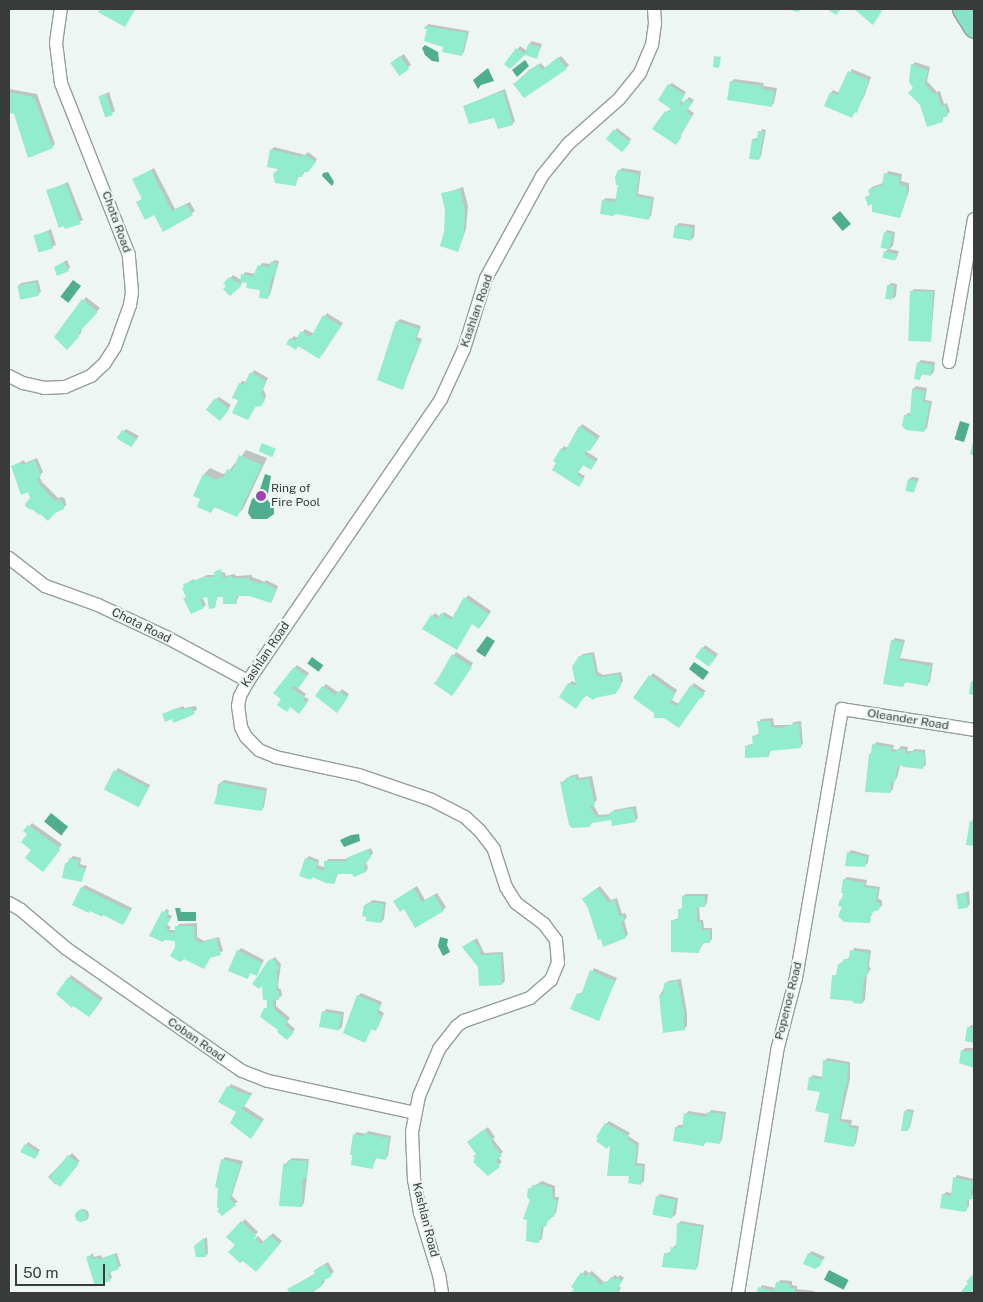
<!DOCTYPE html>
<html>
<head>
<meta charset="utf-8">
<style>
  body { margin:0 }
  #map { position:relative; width:983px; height:1302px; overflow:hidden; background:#edf6f2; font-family:"Public Sans",sans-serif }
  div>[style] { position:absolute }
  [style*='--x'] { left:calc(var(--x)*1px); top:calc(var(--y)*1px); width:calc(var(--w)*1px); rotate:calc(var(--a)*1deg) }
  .water>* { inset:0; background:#50ad8f; transform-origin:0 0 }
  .shadow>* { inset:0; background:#0003; transform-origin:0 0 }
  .round { border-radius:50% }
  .building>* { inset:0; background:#91edcd; transform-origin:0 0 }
  .roads { filter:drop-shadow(1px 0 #969e9b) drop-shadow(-1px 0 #969e9b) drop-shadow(0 1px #969e9b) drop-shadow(0 -1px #969e9b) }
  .street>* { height:12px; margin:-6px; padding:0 6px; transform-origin:6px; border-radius:6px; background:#fff }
  .primary>* { height:19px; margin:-9.5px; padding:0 9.5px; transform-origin:9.5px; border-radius:9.5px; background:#86e2c8 }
  .dots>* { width:14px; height:14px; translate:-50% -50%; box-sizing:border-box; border:2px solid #edf6f2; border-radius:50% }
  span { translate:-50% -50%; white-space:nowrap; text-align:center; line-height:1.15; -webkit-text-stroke:4px #edf6f2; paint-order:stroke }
  .street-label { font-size:12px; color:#383b3a }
  .poi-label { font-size:12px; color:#383b3a }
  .left { translate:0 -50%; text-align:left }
  .frame { position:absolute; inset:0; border:10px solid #383b3a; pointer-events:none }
  .scale { position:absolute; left:15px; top:1264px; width:90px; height:22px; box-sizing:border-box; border:2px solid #383b3a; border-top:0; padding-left:6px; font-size:15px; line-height:18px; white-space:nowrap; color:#383b3a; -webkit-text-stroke:4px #edf6f2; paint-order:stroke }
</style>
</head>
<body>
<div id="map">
  <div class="water">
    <i style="clip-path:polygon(425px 45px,438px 52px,439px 62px,432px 61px,425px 55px,422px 48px)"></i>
    <i style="clip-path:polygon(525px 60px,529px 66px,517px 77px,512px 70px)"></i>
    <i style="clip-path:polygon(488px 68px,494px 81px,481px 85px,478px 89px,473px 80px)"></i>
    <i style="clip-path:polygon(328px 172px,334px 182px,332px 186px,322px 176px,323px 173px)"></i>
    <i style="left:840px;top:211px;width:17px;height:11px;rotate:50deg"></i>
    <i style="left:73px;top:280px;width:10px;height:21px;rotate:37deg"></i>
    <i style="left:960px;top:421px;width:10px;height:19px;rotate:17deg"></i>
    <i style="clip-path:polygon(265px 474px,271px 476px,267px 499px,274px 509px,274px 514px,267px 519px,252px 519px,248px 513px,249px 508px,252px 499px,258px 496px)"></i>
    <i style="clip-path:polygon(487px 636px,495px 641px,485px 657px,476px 651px)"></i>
    <i style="left:312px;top:657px;width:14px;height:8px;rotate:36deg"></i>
    <i style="clip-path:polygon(694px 662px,709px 672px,703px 680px,689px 669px)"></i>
    <i style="left:51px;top:813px;width:22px;height:11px;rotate:39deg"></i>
    <i style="clip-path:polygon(359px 834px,360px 841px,344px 847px,340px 840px,351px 835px)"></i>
    <i style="clip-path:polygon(175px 908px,180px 908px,181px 912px,196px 912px,196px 921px,178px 921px)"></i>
    <i style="clip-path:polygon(440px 937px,448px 939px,447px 945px,450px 952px,443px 956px,438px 946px)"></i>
    <i style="left:829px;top:1270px;width:22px;height:11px;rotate:27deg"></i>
  </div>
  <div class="shadow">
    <i style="clip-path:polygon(102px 9px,135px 9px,127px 23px,100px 11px)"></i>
    <i style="clip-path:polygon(428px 24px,469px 31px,464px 52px,461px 55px,445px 46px,426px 27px)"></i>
    <i style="clip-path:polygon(531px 41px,542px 44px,537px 57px,524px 54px,506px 64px,520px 46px,527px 51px)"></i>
    <i style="clip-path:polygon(404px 54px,411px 65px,400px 74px,395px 60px)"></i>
    <i style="clip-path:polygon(561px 56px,569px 65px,566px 68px,515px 84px,529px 70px,541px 63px,545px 68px)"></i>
    <i style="clip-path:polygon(915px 62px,930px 67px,927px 81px,937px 92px,940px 91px,944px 104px,947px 103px,950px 112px,944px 116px,942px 121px,912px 65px)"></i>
    <i style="clip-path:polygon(852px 69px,871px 77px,864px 97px,852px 117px,831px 93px,833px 90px,840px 93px)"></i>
    <i style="clip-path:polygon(734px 79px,764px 83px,763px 86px,777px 88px,774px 103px,772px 105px,731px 82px)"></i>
    <i style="clip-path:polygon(672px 83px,686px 92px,681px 100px,684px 103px,689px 97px,694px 100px,688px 109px,694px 113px,676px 143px,666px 112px,673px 108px,669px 85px)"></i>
    <i style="clip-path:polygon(9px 89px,37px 94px,55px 144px,52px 147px,15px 113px,9px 112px)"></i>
    <i style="clip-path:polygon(505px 89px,515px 121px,512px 124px,465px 106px)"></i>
    <i style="clip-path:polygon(109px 92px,115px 111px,112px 113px,100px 96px)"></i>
    <i style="left:617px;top:128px;width:18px;height:15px;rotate:38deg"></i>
    <i style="clip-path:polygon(762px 129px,766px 130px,761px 156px,759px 159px,753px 139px,759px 137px)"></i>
    <i style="clip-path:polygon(274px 147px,305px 155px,308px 152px,317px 159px,311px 168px,305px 171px,302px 176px,299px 176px,295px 185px,280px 168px,268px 166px,272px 149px)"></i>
    <i style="clip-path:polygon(154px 168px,175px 209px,190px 202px,195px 211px,164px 230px,155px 213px,138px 202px,143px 198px,133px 180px)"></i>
    <i style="clip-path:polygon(622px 168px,641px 171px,638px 194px,654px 197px,651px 216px,648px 218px,603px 200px,606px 198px,617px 199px,619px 171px)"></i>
    <i style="clip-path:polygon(888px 171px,902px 174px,901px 181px,909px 183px,909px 191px,900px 217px,866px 197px,871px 194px,869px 190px,872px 187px,883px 183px)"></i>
    <i style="clip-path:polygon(68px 182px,83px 220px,65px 227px,48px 191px)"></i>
    <i style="clip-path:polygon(463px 187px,468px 206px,466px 229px,458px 251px,446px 232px,447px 210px,443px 194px)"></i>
    <i style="clip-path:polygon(679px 223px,695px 225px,694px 237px,691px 240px,676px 226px)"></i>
    <i style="clip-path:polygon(51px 229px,56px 245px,41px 251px,36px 236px)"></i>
    <i style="clip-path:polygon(887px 230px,895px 232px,893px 246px,889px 249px,899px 251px,896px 259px,885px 252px,888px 249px,885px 233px)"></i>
    <i style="clip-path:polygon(67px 260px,70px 267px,68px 270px,55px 267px)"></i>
    <i style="clip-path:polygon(274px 260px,279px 261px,270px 295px,267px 298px,261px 289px,244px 281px,230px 294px,225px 284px,233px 275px,241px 280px,245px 272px,256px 274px,262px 263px,271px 264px)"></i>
    <i style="clip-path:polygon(38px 280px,41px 292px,38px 294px,18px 286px,21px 283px)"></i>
    <i style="clip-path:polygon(891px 283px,897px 284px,896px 296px,893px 299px,888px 286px)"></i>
    <i style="clip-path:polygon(914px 289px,935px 290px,931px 338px,929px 341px,911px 292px)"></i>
    <i style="clip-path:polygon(86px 297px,100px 308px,82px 328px,81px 333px,67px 349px,55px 337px)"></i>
    <i style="clip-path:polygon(327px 313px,343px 323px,322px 355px,298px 346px,296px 349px,291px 339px,294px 336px,298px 338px,305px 329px,314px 334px)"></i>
    <i style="clip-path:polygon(400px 319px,421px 326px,417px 337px,422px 339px,403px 388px,397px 322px)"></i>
    <i style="clip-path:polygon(921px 360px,935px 362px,934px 372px,931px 375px,923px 373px,920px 378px,918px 363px)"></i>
    <i style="clip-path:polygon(254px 370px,268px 378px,263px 389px,266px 395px,264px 402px,256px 406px,250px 415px,240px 400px,240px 384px,242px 381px,247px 382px)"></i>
    <i style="clip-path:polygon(916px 386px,927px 388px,925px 400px,932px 401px,927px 428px,924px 431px,905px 416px,908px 413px,912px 413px,913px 389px)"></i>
    <i style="clip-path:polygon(219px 397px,231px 405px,223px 417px,216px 399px)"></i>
    <i style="clip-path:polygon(582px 424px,600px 436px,592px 447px,586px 451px,598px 459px,593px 466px,584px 464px,578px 472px,585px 476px,581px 483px,562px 449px,564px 446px,568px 448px)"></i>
    <i style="clip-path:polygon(126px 429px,139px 436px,133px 444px,117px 437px)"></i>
    <i style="clip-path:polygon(246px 450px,267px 458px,243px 509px,237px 515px,216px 506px,210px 512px,202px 498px,195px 495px,204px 474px,210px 468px,223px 474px,228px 472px,235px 463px,236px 464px)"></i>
    <i style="clip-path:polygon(37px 458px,43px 472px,39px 476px,42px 482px,58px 498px,62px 497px,65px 499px,66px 505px,63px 508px,32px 499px,13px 466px,24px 460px,25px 463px)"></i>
    <i style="clip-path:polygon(912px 477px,919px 478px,914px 491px,909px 479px)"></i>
    <i style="clip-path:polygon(217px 570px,225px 573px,226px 576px,234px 574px,236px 576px,252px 575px,252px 577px,265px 582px,266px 580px,278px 586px,273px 599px,270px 602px,249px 594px,239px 595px,236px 603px,224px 595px,218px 596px,214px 607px,208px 596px,202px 597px,206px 605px,203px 607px,185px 585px,193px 579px,195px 581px,207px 575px,216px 575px)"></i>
    <i style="clip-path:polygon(468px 595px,491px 611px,482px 625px,472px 623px,457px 649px,432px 616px,435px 613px,440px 617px,444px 612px,454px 618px)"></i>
    <i style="clip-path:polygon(895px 638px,905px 640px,900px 658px,933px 663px,930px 682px,927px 684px,906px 681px,903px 686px,892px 641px)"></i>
    <i style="clip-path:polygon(705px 645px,718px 654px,712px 663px,703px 648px)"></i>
    <i style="clip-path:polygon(456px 652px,473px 663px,455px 692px,435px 683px)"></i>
    <i style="clip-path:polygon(594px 652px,598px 672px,603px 675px,621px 672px,623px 681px,615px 692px,587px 694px,576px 707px,569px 684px,572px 681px,576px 683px,580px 657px,583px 654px)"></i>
    <i style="clip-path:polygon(297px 665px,309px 673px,298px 688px,306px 694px,304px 697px,309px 699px,302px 710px,275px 693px)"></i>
    <i style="clip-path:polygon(653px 673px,677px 690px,672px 700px,679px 704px,694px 683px,706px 691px,700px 696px,681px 724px,655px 713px,634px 698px)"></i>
    <i style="clip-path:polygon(326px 684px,339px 693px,342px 689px,349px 694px,340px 709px,323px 687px)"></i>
    <i style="clip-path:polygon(183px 706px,184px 708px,196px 706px,197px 710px,173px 718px,164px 714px)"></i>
    <i style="clip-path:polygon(773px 718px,774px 725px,791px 725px,794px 722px,801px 721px,803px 744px,800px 747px,771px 750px,769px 755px,746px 746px,754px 743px,754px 736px,760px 733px,759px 722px,761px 719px)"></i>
    <i style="clip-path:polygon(876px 742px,894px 745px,893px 749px,898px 750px,901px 746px,908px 747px,907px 751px,912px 751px,915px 749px,925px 750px,926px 765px,923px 767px,901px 762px,897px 778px,894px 781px,893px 789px,890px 792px,870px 755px)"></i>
    <i style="clip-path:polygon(118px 768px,150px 785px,141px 802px,105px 789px)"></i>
    <i style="clip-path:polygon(578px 774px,579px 778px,592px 776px,597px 800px,593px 804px,599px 815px,611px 814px,614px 810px,636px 806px,638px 818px,635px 821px,612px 818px,592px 822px,561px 783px,570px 776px)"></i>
    <i style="clip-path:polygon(224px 780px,267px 788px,264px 807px,262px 809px,216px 803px,218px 785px)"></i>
    <i style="clip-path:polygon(973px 818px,974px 819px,974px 845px,968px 844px)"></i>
    <i style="clip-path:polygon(32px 823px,62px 844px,45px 868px,33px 850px,29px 834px,25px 831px)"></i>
    <i style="clip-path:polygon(371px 848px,373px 853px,366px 862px,368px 868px,366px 871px,338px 873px,335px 882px,313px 876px,311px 879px,306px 859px,309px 856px,319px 860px,318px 865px,326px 868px,326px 862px,328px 859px,347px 859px)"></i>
    <i style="clip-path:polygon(851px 850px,869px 855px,868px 863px,865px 865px,848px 853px)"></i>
    <i style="clip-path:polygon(73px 856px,81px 858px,80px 864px,87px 866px,81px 881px,66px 864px)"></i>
    <i style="clip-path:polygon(847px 877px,867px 880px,866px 885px,880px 887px,878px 898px,882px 901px,882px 906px,874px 910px,867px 923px,841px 919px,844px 906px,841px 900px,844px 896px,844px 880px)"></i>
    <i style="clip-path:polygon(85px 885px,132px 908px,126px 920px,123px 923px,82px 888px)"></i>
    <i style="clip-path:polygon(417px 886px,425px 900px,437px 893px,446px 907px,443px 910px,404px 908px,394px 901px)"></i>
    <i style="clip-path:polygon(600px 886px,611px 900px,617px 898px,622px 914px,625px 913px,627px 917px,624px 920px,628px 934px,626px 937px,586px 897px)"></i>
    <i style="clip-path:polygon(969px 891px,970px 904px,968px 906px,957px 895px)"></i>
    <i style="clip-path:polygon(686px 894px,708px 894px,707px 903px,705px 906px,699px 906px,700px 920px,703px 920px,704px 928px,712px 928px,712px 939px,709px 942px,704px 942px,699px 951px,673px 920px,679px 918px,679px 910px,683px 907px,683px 896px)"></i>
    <i style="clip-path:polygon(373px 900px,386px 902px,384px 919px,381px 922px,368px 916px,365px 905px)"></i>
    <i style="clip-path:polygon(166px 909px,169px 910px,168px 914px,172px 916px,167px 925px,171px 927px,169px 930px,176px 930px,179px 924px,197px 923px,197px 937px,204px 941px,219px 937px,223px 951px,211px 956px,206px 965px,176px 947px,176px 940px,151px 935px)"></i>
    <i style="clip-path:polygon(477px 938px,484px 953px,503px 952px,505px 981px,502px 984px,479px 966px,467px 945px)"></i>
    <i style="clip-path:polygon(241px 948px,264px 960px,257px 974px,251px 972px,247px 978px,238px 951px)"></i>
    <i style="clip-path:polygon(854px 948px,871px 950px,869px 966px,871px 969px,867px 974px,865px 1000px,862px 1003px,833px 976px,838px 974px,839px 964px,850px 957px)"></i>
    <i style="clip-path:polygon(275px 957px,281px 964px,278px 985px,279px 989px,281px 989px,282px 996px,276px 999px,276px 1006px,290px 1018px,287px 1022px,295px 1029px,289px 1036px,280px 1030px,265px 1009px,268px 1006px,269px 961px)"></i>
    <i style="clip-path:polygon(594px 968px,617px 978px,598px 1019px,578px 994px,583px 992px)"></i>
    <i style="clip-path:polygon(71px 975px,103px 998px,92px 1013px,69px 978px)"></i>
    <i style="clip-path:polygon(681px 979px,687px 1013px,687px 1026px,684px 1029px,664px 1032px,660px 995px,668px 981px)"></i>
    <i style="clip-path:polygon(361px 993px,382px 1002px,379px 1010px,384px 1013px,378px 1027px,376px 1029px,372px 1028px,365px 1041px,358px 996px)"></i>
    <i style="clip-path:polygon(326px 1009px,344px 1012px,342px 1027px,339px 1030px,324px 1012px)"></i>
    <i style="clip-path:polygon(971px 1025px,974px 1026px,974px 1042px,966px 1040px,968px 1028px)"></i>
    <i style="clip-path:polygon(965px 1048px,974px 1048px,974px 1067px,960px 1062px,962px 1051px)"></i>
    <i style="clip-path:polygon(827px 1058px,850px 1062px,850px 1079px,841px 1119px,852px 1120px,851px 1125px,859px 1126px,856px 1143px,853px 1146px,830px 1113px,821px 1091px,810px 1078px,813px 1075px,823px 1077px,825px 1061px)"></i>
    <i style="clip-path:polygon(231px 1084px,251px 1093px,253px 1092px,244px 1106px,264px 1119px,254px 1134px,238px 1112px,220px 1101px)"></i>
    <i style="clip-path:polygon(908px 1109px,914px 1110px,910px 1127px,907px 1130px,905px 1111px)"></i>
    <i style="clip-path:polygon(711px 1110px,726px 1112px,722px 1140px,719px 1143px,707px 1141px,704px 1144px,676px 1127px,679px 1125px,684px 1125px,686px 1114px,688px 1111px,708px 1114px)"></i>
    <i style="clip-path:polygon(609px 1121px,630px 1133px,628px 1136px,639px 1143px,637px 1163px,645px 1164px,644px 1181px,641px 1184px,630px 1175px,609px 1144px,606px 1124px)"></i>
    <i style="clip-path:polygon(488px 1127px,495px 1137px,493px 1139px,503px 1152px,498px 1157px,502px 1162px,488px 1175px,471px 1140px)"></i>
    <i style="clip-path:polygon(368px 1131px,391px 1136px,388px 1156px,385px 1158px,377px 1157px,372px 1167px,354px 1135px,357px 1132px,366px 1134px)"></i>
    <i style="clip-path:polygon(28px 1142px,40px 1150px,37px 1154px,26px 1145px)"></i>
    <i style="left:72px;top:1153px;width:11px;height:34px;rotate:45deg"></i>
    <i style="clip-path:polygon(225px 1157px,243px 1161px,232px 1196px,238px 1202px,221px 1209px,223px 1160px)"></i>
    <i style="clip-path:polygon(292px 1158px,309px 1159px,304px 1203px,302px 1206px,284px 1165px)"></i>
    <i style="clip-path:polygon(957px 1175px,974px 1179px,974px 1195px,969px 1198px,969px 1206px,965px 1210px,943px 1195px,946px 1192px,952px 1193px,955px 1178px)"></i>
    <i style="clip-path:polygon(542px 1181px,555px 1186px,555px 1197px,559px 1197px,556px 1213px,544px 1225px,542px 1239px,539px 1241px,529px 1189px)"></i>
    <i style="clip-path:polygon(660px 1194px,678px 1198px,676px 1214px,673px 1217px,658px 1196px)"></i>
    <i class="round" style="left:77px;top:1209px;width:12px;height:12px"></i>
    <i style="clip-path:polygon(245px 1219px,258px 1232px,249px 1241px,251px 1243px,258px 1236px,264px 1242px,273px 1233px,282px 1241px,256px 1270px,228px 1237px)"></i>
    <i style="clip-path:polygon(681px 1221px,704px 1225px,698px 1266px,696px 1269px,665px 1254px,672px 1251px,675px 1245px,678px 1246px,678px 1224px)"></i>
    <i style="clip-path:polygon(207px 1237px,208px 1253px,206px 1256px,198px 1243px)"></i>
    <i style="clip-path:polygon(812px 1251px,825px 1257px,819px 1265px,809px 1254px)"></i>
    <i style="clip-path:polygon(93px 1253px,94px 1257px,101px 1255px,102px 1258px,117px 1253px,121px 1266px,110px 1271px,112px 1277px,110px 1280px,88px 1257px)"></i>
    <i style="clip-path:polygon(328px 1262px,334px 1272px,324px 1279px,325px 1282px,314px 1290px,313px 1293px,291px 1293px,289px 1290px,292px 1287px,316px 1273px,315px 1271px,318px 1268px)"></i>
    <i style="clip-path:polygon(585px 1270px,589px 1273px,592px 1271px,605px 1283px,615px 1275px,618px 1277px,620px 1275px,624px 1278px,619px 1286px,621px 1288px,617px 1293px,573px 1293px)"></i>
    <i style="clip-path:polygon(974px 1276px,974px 1293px,962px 1293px,970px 1283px,968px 1282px)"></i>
    <i style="clip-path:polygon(780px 1280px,792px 1281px,792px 1285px,797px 1286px,797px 1289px,814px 1291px,814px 1293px,758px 1293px,762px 1285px,776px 1288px)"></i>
  </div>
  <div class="building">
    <i style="clip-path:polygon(100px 9px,131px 9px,134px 11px,125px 27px,98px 12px)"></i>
    <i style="clip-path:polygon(785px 9px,800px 9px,799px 12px)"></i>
    <i style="clip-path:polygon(827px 9px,841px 9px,836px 15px)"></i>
    <i style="clip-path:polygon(854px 9px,878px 9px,882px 11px,873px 25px)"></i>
    <i style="clip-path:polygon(425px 26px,467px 33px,462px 56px,442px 52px,443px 47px,424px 41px,427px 29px,424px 29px)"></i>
    <i style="clip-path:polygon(528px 44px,540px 47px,537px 59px,525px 55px,510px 69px,504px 64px,516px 48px,525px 54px)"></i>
    <i style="left:400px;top:56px;width:16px;height:12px;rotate:55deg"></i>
    <i style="clip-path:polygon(714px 56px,721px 57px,719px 68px,713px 67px)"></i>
    <i style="clip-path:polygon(558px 57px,567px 69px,524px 98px,513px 84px,538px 64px,542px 70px)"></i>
    <i style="clip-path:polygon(911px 64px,928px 70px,925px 84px,934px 94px,937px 92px,941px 106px,945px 105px,948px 116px,942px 118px,943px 122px,927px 127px,920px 105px,908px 93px,913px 88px,909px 82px)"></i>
    <i style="clip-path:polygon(848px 71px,869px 80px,857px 113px,855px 112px,852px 118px,824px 106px,830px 92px,837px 95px)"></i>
    <i style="clip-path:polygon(730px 81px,762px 86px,761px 89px,774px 91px,772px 107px,727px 100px)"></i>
    <i style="clip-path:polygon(668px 84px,685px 95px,679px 104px,681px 105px,686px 99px,692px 103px,686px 112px,692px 116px,680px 135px,682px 136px,676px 145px,652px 129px,665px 111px,668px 113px,671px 109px,658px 100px)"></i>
    <i style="clip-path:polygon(503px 91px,513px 125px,498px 129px,494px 118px,469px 124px,463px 106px)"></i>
    <i style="clip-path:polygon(9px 92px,34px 97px,53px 148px,28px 158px,14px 114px,9px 113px)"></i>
    <i style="left:106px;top:94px;width:22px;height:8px;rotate:72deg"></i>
    <i style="left:614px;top:129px;width:21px;height:13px;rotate:39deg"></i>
    <i style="clip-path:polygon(758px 131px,764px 132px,759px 160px,749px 159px,752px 139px,757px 140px)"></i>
    <i style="clip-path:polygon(270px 149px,302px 157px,304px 154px,316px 162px,308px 172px,303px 172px,302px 177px,297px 177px,296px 186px,275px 183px,273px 174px,278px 169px,267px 167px)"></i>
    <i style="clip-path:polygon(151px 170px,172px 211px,186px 204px,193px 215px,163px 232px,154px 215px,145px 220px,136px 202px,142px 199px,132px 179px)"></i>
    <i style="clip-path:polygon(618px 170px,639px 174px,636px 196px,652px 199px,649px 220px,616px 214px,613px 216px,600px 214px,602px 200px,615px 202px,618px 185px,616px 185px,615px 177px)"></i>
    <i style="clip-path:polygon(884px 173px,900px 177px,899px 184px,906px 186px,907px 195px,900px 218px,872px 212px,872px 204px,868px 206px,865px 197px,870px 195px,868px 190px,882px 185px)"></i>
    <i style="clip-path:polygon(66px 184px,81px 224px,65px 229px,64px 226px,59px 228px,46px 190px)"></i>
    <i style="clip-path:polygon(460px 189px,465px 210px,464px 233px,458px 252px,440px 246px,444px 232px,445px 210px,441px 193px)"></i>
    <i style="left:675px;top:225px;width:18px;height:13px;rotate:9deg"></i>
    <i style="left:48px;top:231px;width:18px;height:15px;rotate:74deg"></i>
    <i style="left:884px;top:232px;width:9px;height:16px;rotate:13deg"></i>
    <i style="left:884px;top:251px;width:13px;height:7px;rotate:13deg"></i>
    <i style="clip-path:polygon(64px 262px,69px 271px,57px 276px,54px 267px)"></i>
    <i style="clip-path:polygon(270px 262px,277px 263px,275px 277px,272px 276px,268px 299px,259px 298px,260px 290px,246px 288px,247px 283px,240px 282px,241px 274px,253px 276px,258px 265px,270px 267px)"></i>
    <i style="clip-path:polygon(229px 277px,242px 285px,230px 296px,223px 289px,226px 286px,223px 284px)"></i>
    <i style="left:36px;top:282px;width:14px;height:19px;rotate:78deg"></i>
    <i style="left:887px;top:285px;width:7px;height:14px;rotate:8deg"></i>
    <i style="left:910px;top:291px;width:23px;height:50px;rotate:2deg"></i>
    <i style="clip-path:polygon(82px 299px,98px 312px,79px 332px,79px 337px,67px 350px,54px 337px)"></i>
    <i style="clip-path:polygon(323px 315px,341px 326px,319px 359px,298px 346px,296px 350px,286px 344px,290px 338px,295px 341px,301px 331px,311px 337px)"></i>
    <i style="clip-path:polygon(396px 321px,419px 329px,415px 340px,420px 342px,415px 358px,413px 357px,403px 390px,377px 380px)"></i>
    <i style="clip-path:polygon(917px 362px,933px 365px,931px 376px,921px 374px,920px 380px,914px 379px)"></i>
    <i style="clip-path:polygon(250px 372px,266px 381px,261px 393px,264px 398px,262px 406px,255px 407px,248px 420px,232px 413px,238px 400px,232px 398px,239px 383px,244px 385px)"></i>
    <i style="clip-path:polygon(912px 389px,925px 391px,923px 402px,930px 403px,924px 432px,906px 430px,902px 426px,904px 415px,910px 416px)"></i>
    <i style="left:215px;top:398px;width:18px;height:15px;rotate:38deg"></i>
    <i style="clip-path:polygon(579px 426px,598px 439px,590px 451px,587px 450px,584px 454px,596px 462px,591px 470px,583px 465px,577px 475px,584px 479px,579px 487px,552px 470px,556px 463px,553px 461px,561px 448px,565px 451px)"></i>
    <i style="left:122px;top:430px;width:17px;height:10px;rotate:31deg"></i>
    <i style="clip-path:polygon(973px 442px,974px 442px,974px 456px,970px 454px)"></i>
    <i style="left:262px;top:443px;width:15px;height:9px;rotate:23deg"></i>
    <i style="clip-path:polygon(239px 455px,262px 465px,237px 517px,214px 507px,211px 513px,197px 507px,200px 499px,193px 496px,203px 474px,218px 480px,219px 477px,223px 478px,227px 469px,232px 471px)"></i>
    <i style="clip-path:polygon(35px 460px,41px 476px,37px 478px,40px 485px,55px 501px,59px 499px,64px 504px,64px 509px,55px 513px,48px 521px,40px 514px,39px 515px,32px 509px,31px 510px,26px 507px,25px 504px,30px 498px,28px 492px,21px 495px,11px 466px,21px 462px,22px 465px)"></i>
    <i style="left:908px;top:479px;width:9px;height:12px;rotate:13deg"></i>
    <i style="clip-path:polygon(221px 569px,223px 578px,231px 576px,233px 578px,249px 578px,249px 580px,262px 584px,262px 582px,276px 589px,271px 603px,249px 596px,236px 596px,237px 604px,223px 604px,223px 597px,217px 597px,215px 608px,209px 609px,207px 597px,200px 599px,204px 608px,191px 614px,183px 598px,186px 597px,182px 588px,184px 587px,183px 584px,204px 577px,214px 577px,214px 572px)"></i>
    <i style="clip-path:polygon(464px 597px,489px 614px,479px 629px,472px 624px,457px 650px,422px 629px,431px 615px,437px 619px,441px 613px,451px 620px)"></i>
    <i style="clip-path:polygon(891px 640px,903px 642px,899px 660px,931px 666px,928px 686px,904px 682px,903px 687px,883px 684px)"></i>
    <i style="left:702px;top:647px;width:17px;height:12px;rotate:36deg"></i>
    <i style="clip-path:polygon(452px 654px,472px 667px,452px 696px,433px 683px,436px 682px)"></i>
    <i style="clip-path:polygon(592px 654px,596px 675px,600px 677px,619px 674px,621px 686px,615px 694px,595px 698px,593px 700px,587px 696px,584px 697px,576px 709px,559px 697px,568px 683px,576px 686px,572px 667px,579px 656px)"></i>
    <i style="clip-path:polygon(294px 667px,307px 676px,298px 689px,293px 686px,291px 688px,305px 697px,303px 700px,307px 703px,299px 714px,290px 707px,287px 712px,277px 705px,281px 699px,273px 693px)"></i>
    <i style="clip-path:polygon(649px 675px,675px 693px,670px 703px,676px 706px,691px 685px,705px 694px,701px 699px,700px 698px,679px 728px,664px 718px,654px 718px,654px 713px,633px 698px)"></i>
    <i style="clip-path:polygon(971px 681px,974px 682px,974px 695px,969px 694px)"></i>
    <i style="clip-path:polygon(322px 686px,336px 695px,338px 691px,348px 697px,337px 713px,315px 696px)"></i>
    <i style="clip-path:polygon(190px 707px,195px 713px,193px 715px,173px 723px,172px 719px,165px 722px,162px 714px,174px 709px,181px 708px,182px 710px)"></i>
    <i style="clip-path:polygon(757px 721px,771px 721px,771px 727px,780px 728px,799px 723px,801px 748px,769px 751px,769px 757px,745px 758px,745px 746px,753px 745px,752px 736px,759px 735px)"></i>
    <i style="clip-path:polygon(872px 744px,891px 747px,891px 751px,896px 752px,897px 749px,906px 750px,905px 753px,911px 754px,911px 751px,923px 752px,925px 757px,923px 769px,903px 767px,900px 764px,897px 768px,895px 782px,891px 782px,891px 793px,865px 792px,869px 754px,871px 754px)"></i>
    <i style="left:114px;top:770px;width:39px;height:22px;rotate:27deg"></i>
    <i style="clip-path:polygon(576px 776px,576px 780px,589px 778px,595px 804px,590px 807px,596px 817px,610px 816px,610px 812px,633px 808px,636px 822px,612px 826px,611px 820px,592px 823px,589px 827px,572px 828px,569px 825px,560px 782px,566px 781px,566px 778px)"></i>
    <i style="clip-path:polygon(220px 782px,265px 791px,262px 811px,214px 804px)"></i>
    <i style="clip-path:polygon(970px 820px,974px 824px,974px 846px,966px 845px)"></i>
    <i style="clip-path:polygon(28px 825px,59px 847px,60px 850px,43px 872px,25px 858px,31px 850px,21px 842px,27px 834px,23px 831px)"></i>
    <i style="clip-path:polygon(368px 849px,371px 857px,364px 866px,366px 872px,354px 877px,352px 874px,336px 874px,335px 884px,326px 883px,312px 877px,311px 880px,299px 876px,305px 858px,318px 862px,316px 868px,324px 871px,324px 861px,348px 861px,346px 858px)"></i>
    <i style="clip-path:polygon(847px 852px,867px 857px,865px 867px,845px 866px)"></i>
    <i style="clip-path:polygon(69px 858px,79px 860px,78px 867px,85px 868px,82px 882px,62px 878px,65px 863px,68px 864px)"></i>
    <i style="clip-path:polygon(843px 879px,865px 883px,864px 887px,878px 889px,876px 901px,880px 904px,879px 910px,872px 912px,872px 916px,868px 915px,871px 919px,870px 923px,844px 922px,838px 916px,842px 907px,838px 906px,840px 899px,842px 900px,843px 893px,841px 893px)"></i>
    <i style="clip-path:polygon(81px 887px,130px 911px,123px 925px,103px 915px,102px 917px,90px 911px,89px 913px,72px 905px)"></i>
    <i style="clip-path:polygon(414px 888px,422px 902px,434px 895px,444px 911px,415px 928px,404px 909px,400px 912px,393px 901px)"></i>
    <i style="clip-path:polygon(597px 888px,608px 902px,615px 900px,619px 916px,623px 915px,625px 921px,621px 922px,626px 938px,603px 947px,601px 939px,598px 940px,588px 908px,582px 899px)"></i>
    <i style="left:966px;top:893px;width:15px;height:10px;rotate:82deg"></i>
    <i style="clip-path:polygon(682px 896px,705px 896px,705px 907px,697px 907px,697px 922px,701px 922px,702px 930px,710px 930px,710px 943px,702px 943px,699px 953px,671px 952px,671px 920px,678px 920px,678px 909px,682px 909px)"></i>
    <i style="clip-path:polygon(369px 902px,384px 904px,381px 923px,366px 921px,366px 917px,362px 916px,364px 905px,368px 905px)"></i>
    <i style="clip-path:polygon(162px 911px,168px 913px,166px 917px,170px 919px,165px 928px,169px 930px,168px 932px,175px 933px,175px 926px,194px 926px,195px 940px,200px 943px,216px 938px,221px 955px,210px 958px,204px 969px,184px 959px,180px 962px,170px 956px,175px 947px,175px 941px,164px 940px,163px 942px,149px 936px)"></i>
    <i style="clip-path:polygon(473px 940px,481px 950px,479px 952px,481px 955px,501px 954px,502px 985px,479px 986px,478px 967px,462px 947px)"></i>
    <i style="clip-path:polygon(237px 950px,262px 963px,257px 976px,250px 973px,248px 979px,228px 971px)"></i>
    <i style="clip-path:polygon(850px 950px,869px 953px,867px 969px,869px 973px,864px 978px,862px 1004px,853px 1003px,853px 1001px,830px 999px,832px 975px,836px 976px,838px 964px,841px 964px,844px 959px,849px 960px)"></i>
    <i style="clip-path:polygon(272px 959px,276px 960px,277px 966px,280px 967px,277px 972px,278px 987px,276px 987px,276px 991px,279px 991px,279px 1000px,273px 1000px,274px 1009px,288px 1021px,285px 1025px,294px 1032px,287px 1040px,277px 1032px,278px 1030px,260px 1017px,264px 1008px,267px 1008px,267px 1000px,263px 1000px,262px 986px,259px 989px,252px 984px,268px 961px)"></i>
    <i style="clip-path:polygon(590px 970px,615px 981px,599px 1021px,570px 1009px,577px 993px,581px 995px)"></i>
    <i style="clip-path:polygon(68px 977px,101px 1001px,89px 1017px,73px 1006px,72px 1008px,56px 994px)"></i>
    <i style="clip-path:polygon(678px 981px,685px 1017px,683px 1017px,685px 1030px,663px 1033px,659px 995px,663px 994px,664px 983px)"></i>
    <i style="clip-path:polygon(357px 995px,381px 1005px,377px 1013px,382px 1016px,376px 1031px,371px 1029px,365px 1043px,343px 1033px)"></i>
    <i style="left:322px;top:1011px;width:20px;height:16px;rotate:11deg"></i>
    <i style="clip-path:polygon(967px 1027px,974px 1028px,974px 1043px,965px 1041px)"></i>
    <i style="clip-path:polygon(974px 1048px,974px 1068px,959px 1063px,961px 1050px,970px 1052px)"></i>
    <i style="clip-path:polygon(823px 1060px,848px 1064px,847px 1086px,845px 1087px,839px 1121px,849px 1123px,849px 1127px,857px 1129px,854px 1147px,824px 1142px,829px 1114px,815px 1111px,820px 1092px,807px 1090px,809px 1077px,822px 1079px)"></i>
    <i style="clip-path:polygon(227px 1086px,233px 1089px,234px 1086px,235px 1090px,239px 1092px,251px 1095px,243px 1108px,241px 1109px,262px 1122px,251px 1139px,230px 1123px,236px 1112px,218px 1102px)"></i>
    <i style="clip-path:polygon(904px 1111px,912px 1112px,908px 1131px,901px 1131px)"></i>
    <i style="clip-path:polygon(707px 1112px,724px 1114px,720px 1144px,705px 1142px,704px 1146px,673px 1141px,675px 1127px,682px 1128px,684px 1113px,706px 1117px)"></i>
    <i style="clip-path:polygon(605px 1123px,629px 1136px,627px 1139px,637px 1146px,635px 1166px,643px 1166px,641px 1185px,628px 1183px,629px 1176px,607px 1176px,610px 1147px,609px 1146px,607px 1149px,596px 1141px,598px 1138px,596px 1137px)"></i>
    <i style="clip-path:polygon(484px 1129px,493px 1140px,491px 1142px,502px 1156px,496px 1160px,500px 1167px,488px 1176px,473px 1162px,475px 1159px,473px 1156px,476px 1154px,467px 1142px)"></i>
    <i style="clip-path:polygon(364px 1133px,389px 1138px,386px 1160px,375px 1158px,373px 1169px,351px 1165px,352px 1155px,350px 1155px,353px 1134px,364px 1136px)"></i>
    <i style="clip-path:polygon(25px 1144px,39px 1153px,35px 1159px,20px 1152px)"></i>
    <i style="left:68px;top:1155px;width:14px;height:30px;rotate:39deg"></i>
    <i style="clip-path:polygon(221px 1159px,241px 1164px,230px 1199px,236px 1205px,222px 1216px,217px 1211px,219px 1209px,217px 1207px,218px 1188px,215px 1187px)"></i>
    <i style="clip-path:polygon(288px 1160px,307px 1161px,307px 1178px,303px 1178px,302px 1207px,279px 1206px,283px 1164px,288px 1164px)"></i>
    <i style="clip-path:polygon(953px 1177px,974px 1182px,971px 1192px,973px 1199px,967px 1200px,967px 1210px,965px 1212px,940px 1208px,942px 1194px,951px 1196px)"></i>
    <i style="clip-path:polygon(538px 1183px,552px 1188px,553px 1199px,557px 1200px,554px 1217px,550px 1216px,550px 1220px,548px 1220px,546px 1227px,542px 1226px,539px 1243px,537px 1243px,526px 1241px,527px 1220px,523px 1219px,530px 1200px,527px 1197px,528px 1188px,531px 1189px,532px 1185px,538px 1186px)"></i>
    <i style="left:656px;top:1196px;width:20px;height:19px;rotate:11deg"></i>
    <i class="round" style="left:75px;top:1210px;width:12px;height:12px"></i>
    <i style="clip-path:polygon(241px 1221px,257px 1236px,254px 1238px,261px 1244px,270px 1235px,280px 1244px,256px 1272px,243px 1261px,240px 1263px,228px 1252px,235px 1245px,226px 1237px)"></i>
    <i style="clip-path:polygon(677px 1223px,702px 1227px,696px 1270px,662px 1267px,664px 1253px,670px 1254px,671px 1247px,676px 1248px)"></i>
    <i style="clip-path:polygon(204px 1238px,206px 1257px,196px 1257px,194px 1246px)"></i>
    <i style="clip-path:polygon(808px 1253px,823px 1260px,820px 1266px,815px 1269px,803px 1264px)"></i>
    <i style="clip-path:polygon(113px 1254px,115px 1255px,119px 1269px,108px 1273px,110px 1281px,95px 1286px,86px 1257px,91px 1255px,92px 1259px,98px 1257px,99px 1260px)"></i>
    <i style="clip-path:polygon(325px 1264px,332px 1276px,321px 1282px,323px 1285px,312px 1293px,290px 1293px,287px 1289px,312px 1276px,315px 1273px,313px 1271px)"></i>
    <i style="clip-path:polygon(581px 1272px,586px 1276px,588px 1273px,597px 1279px,596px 1281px,601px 1285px,605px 1281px,607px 1282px,611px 1277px,615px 1280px,617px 1277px,622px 1281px,617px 1289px,620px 1291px,618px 1293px,571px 1293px,574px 1289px,571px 1287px)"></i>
    <i style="clip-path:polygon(973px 1274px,974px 1293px,960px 1293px,968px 1283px,966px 1282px)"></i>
    <i style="clip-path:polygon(776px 1282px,790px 1284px,790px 1288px,795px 1288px,795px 1291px,801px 1293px,757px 1293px,758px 1287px,774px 1291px)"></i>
  </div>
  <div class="roads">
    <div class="street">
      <i style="--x:949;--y:362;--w:145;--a:-80.1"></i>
      <i style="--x:9;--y:376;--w:16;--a:27"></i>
      <i style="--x:23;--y:383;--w:22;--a:13"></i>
      <i style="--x:44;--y:388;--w:21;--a:-3"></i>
      <i style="--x:65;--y:387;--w:28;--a:-23"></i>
      <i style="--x:91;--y:376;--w:18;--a:-43"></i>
      <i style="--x:104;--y:364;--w:20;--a:-57"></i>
      <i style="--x:115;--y:347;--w:45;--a:-70.3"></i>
      <i style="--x:130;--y:305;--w:13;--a:-81"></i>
      <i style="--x:132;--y:292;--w:37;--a:-95"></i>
      <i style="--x:129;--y:255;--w:185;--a:-111.6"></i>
      <i style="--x:61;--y:83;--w:40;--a:-97.1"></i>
      <i style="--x:56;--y:43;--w:34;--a:-82"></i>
      <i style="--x:9;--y:558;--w:46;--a:37.9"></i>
      <i style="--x:45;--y:586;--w:56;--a:19.7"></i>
      <i style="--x:98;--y:605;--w:77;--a:25.2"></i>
      <i style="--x:168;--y:638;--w:91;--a:28.3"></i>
      <i style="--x:9;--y:903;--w:14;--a:30"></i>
      <i style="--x:21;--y:910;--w:60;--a:40.3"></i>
      <i style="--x:67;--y:949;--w:213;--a:34.9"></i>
      <i style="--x:242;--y:1071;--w:28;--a:21"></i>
      <i style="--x:268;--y:1081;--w:150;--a:12.3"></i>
      <i style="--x:442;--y:1293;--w:18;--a:-99"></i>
      <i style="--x:439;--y:1275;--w:65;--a:-107"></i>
      <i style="--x:420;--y:1213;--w:34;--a:-100"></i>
      <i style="--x:414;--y:1180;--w:48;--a:-92.4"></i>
      <i style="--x:412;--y:1132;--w:37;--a:-79"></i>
      <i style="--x:419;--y:1096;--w:51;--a:-66.9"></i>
      <i style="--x:439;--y:1049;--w:29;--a:-52"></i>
      <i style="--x:457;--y:1026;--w:9;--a:-36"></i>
      <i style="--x:464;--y:1021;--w:70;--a:-19.2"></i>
      <i style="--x:530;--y:998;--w:28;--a:-41"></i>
      <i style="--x:551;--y:980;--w:18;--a:-68"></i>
      <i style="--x:558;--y:963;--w:23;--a:-95"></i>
      <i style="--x:556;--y:940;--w:20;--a:-127"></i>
      <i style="--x:544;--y:924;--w:35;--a:-143"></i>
      <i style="--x:516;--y:903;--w:19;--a:-122"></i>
      <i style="--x:506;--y:887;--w:40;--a:-108"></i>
      <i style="--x:494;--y:849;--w:23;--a:-128"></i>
      <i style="--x:480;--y:831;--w:21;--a:-137"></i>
      <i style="--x:465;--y:817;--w:37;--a:-153"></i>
      <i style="--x:432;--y:800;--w:77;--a:-161.1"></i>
      <i style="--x:359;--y:775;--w:85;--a:-167.8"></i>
      <i style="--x:276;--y:757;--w:18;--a:-158"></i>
      <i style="--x:259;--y:750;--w:18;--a:-135"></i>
      <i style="--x:246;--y:737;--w:11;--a:-117"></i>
      <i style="--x:241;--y:727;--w:21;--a:-98"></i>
      <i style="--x:238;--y:706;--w:10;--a:-79"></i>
      <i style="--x:240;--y:696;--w:17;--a:-62"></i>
      <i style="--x:248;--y:681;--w:342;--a:-55.6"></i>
      <i style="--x:441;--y:399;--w:55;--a:-65.3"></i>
      <i style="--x:464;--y:349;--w:74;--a:-72.8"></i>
      <i style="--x:486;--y:278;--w:116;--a:-61.2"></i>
      <i style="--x:542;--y:176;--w:41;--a:-50.9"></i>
      <i style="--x:568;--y:144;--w:68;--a:-41.4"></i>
      <i style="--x:619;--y:99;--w:33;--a:-51"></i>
      <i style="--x:640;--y:73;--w:30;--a:-67"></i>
      <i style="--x:652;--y:45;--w:22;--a:-82"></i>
      <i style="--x:655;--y:23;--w:14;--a:-94"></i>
      <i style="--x:738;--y:1293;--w:249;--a:-80.8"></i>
      <i style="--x:778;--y:1047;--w:71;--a:-75.4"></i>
      <i style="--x:796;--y:978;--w:273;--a:-80.3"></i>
      <i style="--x:842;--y:709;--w:134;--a:9"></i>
    </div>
    <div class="primary">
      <i style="--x:962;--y:9;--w:22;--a:58"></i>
    </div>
  </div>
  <div class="dots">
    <i style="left:261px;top:496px;background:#9c45b2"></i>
  </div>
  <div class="street-label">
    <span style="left:116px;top:222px;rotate:70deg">Chota Road</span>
    <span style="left:477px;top:311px;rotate:-71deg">Kashlan Road</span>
    <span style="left:141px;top:626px;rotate:26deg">Chota Road</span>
    <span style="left:266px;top:655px;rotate:-56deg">Kashlan Road</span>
    <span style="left:908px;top:720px;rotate:9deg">Oleander Road</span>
    <span style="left:789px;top:1001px;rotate:-76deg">Popenoe Road</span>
    <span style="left:196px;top:1040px;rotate:35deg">Coban Road</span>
    <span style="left:425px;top:1220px;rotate:76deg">Kashlan Road</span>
  </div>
  <div class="poi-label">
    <span class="left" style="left:271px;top:496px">Ring of<br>Fire Pool</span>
  </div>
  <div class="frame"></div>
  <div class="scale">50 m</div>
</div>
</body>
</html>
